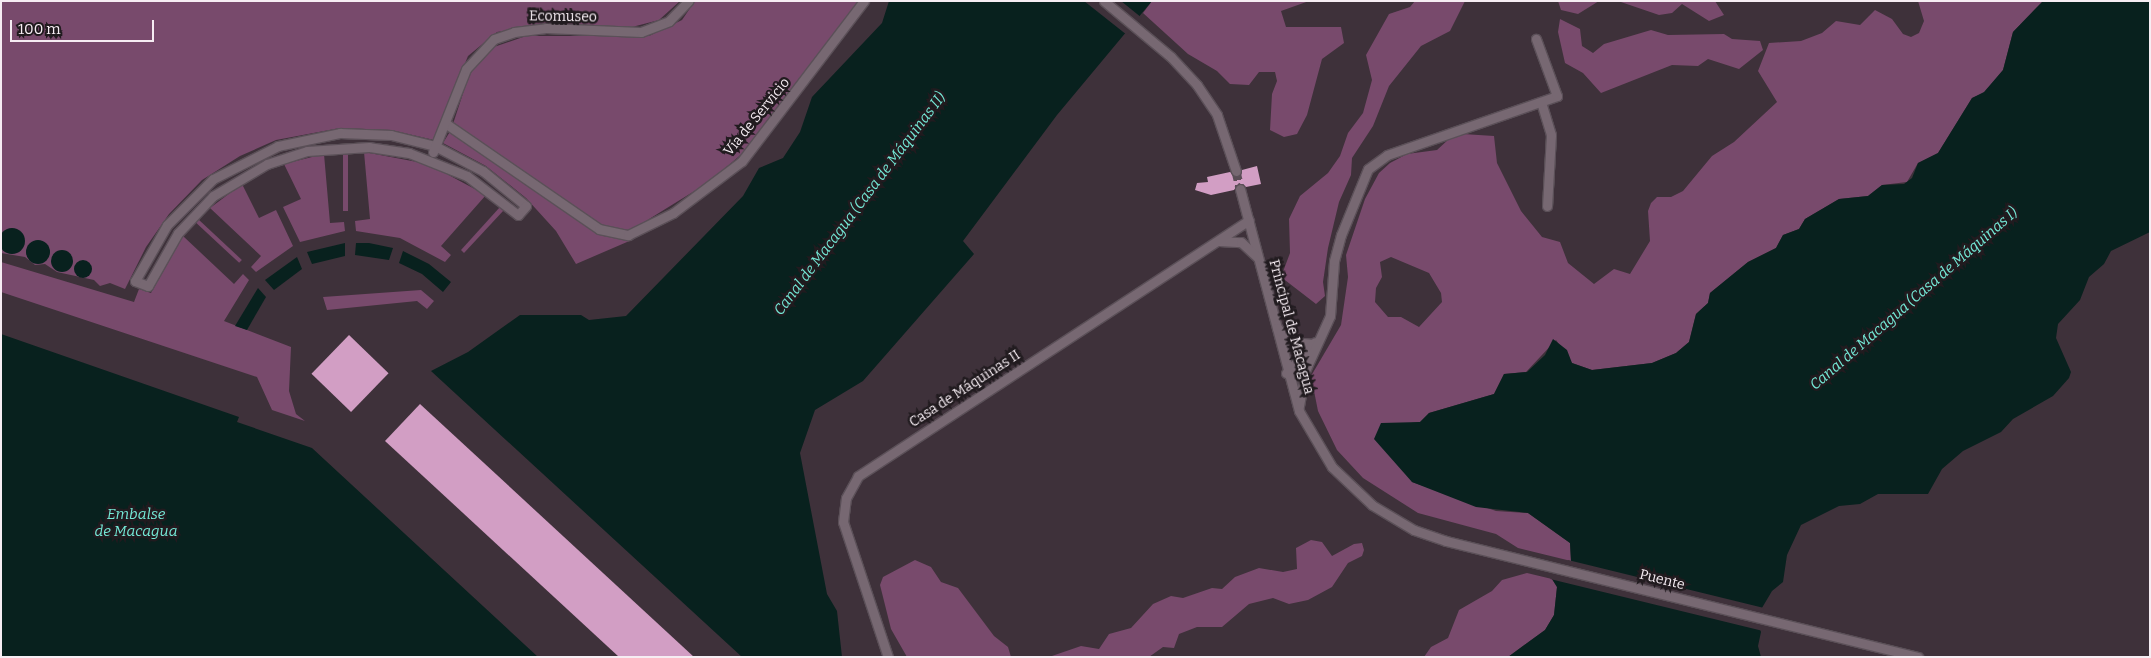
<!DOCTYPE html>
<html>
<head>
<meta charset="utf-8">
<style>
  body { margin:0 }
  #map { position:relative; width:2151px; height:658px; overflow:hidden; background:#3e313a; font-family:Bitter,serif }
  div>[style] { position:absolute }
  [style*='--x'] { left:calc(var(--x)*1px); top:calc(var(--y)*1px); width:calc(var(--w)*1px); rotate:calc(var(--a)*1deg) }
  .green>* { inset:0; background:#784a6c; transform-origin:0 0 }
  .water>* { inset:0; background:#08211e }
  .round { border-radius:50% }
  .pier>* { inset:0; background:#3e313a }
  .building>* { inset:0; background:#d29ec4; transform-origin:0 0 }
  .street-tunnel>* { height:9px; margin-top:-4.5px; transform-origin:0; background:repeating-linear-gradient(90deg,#5a4d56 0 9px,transparent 0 13.5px) }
  .roads { filter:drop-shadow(1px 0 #5b5058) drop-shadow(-1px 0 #5b5058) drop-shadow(0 1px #5b5058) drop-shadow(0 -1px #5b5058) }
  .street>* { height:9px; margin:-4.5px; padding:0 4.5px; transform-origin:4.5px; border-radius:4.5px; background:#776872 }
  span { translate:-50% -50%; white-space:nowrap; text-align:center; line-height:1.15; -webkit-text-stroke:5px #211b1f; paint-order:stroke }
  .street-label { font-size:14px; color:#f6edf3 }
  .water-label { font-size:15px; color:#74e8d6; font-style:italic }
  .frame { position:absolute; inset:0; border:2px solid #f6edf3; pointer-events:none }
  .scale { position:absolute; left:10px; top:20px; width:144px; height:22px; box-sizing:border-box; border:2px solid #f6edf3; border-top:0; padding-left:6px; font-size:15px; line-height:18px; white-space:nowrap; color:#f6edf3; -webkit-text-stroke:4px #211b1f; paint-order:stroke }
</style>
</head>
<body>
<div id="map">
  <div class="green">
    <i style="clip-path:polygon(1px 1px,680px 1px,659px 20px,632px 27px,543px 24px,497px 32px,468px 56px,434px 140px,391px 130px,340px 128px,276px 140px,240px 156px,202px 180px,169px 214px,146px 247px,125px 289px,110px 283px,100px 286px,94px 280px,57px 272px,45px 264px,35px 265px,25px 257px,1px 253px)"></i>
    <i style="clip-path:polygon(695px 1px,859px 1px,744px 152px,709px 182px,633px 229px,622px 232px,604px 227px,453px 124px,469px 75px,488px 49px,526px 36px,649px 36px,682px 20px)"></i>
    <i style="clip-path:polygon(1152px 1px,1309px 1px,1281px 11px,1286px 27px,1341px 27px,1344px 43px,1322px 59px,1307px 115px,1297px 134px,1284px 137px,1270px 130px,1272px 94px,1277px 81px,1275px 72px,1259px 72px,1249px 85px,1230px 84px,1217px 71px,1188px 54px,1143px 13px)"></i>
    <i style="clip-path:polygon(1415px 1px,1465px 1px,1450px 31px,1421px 46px,1389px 86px,1373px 126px,1352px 158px,1351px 175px,1339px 202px,1328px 248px,1323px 282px,1325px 296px,1316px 304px,1281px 277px,1290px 253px,1289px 219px,1300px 196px,1328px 173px,1340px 156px,1348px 133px,1363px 113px,1372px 80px,1366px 55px,1389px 14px,1410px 7px)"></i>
    <i style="clip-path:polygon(1558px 1px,1599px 1px,1578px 14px,1561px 10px)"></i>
    <i style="clip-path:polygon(1618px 1px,1715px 1px,1724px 15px,1709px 21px,1682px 4px,1672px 13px,1659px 15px)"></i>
    <i style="clip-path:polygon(evenodd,1918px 1px,2043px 1px,2013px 32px,2003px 70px,1984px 93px,1972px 98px,1938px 153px,1918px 163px,1907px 182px,1882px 185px,1868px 196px,1839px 199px,1805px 219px,1799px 229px,1783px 235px,1776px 248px,1748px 262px,1710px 293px,1708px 303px,1696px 314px,1689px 342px,1676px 353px,1652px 363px,1592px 370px,1572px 363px,1556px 340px,1526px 372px,1504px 374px,1494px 394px,1429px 413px,1420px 422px,1394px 425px,1412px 482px,1496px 511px,1528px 513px,1570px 543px,1571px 561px,1518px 548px,1496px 534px,1418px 513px,1363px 478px,1337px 450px,1318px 411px,1311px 376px,1341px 325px,1348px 277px,1346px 255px,1365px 199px,1379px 173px,1390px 163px,1407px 154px,1437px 150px,1450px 138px,1463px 134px,1494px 136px,1497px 163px,1521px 211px,1542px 237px,1560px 242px,1568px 263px,1594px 284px,1614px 269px,1630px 274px,1650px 241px,1648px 211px,1651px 203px,1657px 197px,1671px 197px,1683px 191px,1712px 156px,1734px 142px,1777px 102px,1758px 71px,1769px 43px,1801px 41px,1822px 33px,1836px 21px,1860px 25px,1875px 10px,1892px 19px,1903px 34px,1911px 37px,1919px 33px,1924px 21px,1918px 1px,1391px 257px,1429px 273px,1441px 293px,1442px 302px,1419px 327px,1401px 317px,1388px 317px,1375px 302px,1376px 288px,1382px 277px,1380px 262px,1391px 257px)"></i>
    <i style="clip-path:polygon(1560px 19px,1580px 29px,1582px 46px,1593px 53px,1604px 44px,1651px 30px,1668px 35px,1724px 34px,1732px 39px,1760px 41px,1763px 50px,1739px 69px,1708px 59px,1698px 66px,1672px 65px,1601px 93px,1583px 73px,1565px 63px,1558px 32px)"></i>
    <i style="clip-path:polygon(451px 130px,603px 236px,634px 239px,576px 264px,556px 231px,526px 198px,486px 166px,443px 143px)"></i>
    <i style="left:343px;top:152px;width:5px;height:59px"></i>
    <i style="clip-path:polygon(364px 152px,428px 164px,486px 195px,441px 246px,451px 255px,445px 262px,400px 238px,356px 231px,355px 221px,370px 219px)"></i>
    <i style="clip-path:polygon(324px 154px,330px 223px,344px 222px,345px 231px,300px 242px,283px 207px,301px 199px,284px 164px)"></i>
    <i style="clip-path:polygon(242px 184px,259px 218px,276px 210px,293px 246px,256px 272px,251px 267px,261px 256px,210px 208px)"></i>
    <i style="clip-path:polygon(500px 207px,504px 210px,464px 253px,461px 250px)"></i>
    <i style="left:198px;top:219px;width:60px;height:4px;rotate:43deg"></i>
    <i style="clip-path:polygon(183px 236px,234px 284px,243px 274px,249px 280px,224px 321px,291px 347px,289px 391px,296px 414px,305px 421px,272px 410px,257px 377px,1px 292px,1px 262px,134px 302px,139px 289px,151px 293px)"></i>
    <i style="clip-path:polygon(421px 290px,434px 301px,427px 309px,417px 301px,327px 310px,323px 297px)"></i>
    <i style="clip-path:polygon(1311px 540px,1322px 542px,1332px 556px,1354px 544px,1362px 543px,1364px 550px,1362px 556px,1348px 563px,1332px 587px,1308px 600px,1289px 604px,1273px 598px,1249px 604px,1222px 627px,1197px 627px,1179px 634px,1174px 648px,1163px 647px,1149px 657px,1049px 657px,1081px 646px,1099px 649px,1109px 634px,1131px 628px,1153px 604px,1171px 596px,1183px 598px,1212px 588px,1222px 589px,1235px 577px,1259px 568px,1283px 572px,1297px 569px,1296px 548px)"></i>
    <i style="clip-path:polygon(915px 560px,931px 567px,941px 582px,958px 588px,994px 636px,1008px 647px,1011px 657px,907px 657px,891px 629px,880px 585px,883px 577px)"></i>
    <i style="clip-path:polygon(1527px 573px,1552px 579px,1557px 587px,1554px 615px,1545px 630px,1508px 657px,1424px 657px,1431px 647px,1448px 638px,1459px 610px,1492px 591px,1502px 580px)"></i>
  </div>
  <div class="water">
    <i style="clip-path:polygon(889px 1px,1152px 1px,1057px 115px,963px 241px,974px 254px,863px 381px,815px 410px,800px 453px,827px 594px,837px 611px,842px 657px,742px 657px,431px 371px,468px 352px,520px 315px,581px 315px,589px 320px,626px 316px,743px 196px,759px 168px,783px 158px,800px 132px,812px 97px,882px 23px)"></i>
    <i style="clip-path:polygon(2043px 1px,2150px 1px,2150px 232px,2111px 251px,2104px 264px,2089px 277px,2080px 300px,2058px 324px,2056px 338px,2071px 372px,2069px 378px,2053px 396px,2013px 419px,2001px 432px,1963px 451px,1942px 469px,1928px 494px,1878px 494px,1860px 504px,1839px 506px,1801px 525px,1787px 555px,1783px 582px,1772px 591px,1756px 618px,1761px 632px,1758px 646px,1761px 657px,1508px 657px,1545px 630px,1554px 615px,1557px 587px,1552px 579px,1571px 561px,1570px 543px,1528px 513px,1476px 507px,1412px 482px,1374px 439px,1381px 423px,1420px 422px,1429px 413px,1494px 394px,1504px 374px,1527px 372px,1545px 355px,1553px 339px,1567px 350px,1572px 363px,1592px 370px,1652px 363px,1676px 353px,1689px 342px,1696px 314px,1708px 303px,1710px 293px,1748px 262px,1776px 248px,1783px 235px,1799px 229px,1805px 219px,1839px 199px,1868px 196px,1882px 185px,1904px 184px,1912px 178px,1918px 163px,1938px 153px,1972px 98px,1984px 92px,2003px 70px,2013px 32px)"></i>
    <i class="round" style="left:-1px;top:228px;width:26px;height:26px"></i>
    <i class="round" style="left:26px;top:240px;width:24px;height:24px"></i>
    <i style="clip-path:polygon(345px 243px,345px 256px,312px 264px,307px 252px)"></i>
    <i style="clip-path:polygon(356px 243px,369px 243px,393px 248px,389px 260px,355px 255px)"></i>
    <i class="round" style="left:51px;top:250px;width:22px;height:22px"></i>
    <i style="clip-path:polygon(403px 251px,429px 264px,451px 282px,443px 292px,422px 274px,399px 263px)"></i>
    <i style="clip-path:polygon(297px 257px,302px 269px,274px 290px,265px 280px)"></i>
    <i class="round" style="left:74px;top:260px;width:18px;height:18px"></i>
    <i style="clip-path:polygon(258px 288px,266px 297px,247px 330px,235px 326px)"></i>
    <i style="clip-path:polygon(1px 334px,239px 417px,237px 422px,312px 448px,538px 657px,1px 657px)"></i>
  </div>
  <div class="pier">
    <i style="clip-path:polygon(1084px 1px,1121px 1px,1142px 18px,1127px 35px)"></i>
    <i style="clip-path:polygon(1568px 560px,1764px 608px,1758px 618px,1763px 631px,1550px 579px)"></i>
  </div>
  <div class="building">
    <i style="clip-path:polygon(1257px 166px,1261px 184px,1246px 187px,1239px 183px,1234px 190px,1211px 195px,1195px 190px,1197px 183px,1208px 182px,1207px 177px,1230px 172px,1238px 177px,1242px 170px)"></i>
    <i style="left:349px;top:335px;width:55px;height:54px;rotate:44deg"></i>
    <i style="clip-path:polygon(420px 404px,694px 657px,619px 657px,385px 441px)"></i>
  </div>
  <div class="street-tunnel">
    <i style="--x:1236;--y:171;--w:18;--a:77"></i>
  </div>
  <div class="roads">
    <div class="street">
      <i style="--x:1104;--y:1;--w:87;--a:39.9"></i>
      <i style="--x:1171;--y:57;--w:38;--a:47"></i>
      <i style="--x:1197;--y:85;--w:36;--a:56"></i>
      <i style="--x:1217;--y:115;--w:59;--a:71.3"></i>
      <i style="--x:1541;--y:102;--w:34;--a:73"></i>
      <i style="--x:1551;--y:135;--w:71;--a:93.2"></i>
      <i style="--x:445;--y:123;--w:187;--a:34.5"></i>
      <i style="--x:599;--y:229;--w:30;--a:12"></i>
      <i style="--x:628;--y:235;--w:50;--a:-26.1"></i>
      <i style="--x:673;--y:213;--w:86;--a:-37"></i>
      <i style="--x:742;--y:161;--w:201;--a:-52.7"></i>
      <i style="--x:340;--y:133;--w:51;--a:2.2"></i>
      <i style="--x:391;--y:135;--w:45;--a:14"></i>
      <i style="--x:435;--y:146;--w:54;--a:27.5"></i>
      <i style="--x:483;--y:171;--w:55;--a:39.1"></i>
      <i style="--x:526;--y:206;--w:12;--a:132"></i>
      <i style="--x:518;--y:215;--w:64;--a:-142.6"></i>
      <i style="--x:467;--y:176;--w:62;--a:-158.4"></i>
      <i style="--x:409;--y:153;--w:40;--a:-171.5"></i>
      <i style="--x:369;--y:147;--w:62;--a:176.3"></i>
      <i style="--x:307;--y:151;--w:42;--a:162"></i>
      <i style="--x:267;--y:164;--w:63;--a:149.3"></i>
      <i style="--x:213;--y:196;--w:51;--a:133.4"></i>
      <i style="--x:178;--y:233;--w:61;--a:119.5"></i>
      <i style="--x:148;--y:286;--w:14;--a:-159"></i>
      <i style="--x:135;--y:281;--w:64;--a:-60.3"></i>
      <i style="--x:167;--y:225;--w:65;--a:-45"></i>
      <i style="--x:213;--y:179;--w:73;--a:-26.9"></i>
      <i style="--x:278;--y:146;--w:63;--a:-11.8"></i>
      <i style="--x:433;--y:152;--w:89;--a:-68.3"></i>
      <i style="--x:466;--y:69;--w:41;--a:-47"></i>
      <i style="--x:494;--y:39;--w:21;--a:-19"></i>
      <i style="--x:514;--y:32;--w:32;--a:-7"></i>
      <i style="--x:546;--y:28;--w:95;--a:2.4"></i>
      <i style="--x:641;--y:32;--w:30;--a:-21"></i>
      <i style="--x:669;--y:21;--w:28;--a:-46"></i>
      <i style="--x:1240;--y:189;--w:230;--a:75.1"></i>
      <i style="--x:1299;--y:411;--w:65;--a:59.5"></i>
      <i style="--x:1332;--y:467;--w:55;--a:43.5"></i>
      <i style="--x:1372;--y:505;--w:49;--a:30.8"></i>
      <i style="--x:1414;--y:530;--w:34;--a:19"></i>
      <i style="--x:1446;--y:541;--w:486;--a:13.8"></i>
      <i style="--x:1219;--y:241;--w:22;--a:3"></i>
      <i style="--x:1241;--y:242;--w:22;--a:43"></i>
      <i style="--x:1277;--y:328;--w:21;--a:41"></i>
      <i style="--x:1293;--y:342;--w:20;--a:6"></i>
      <i style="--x:1286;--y:373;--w:42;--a:-46.9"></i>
      <i style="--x:1299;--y:406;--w:36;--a:-80"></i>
      <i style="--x:1305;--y:371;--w:60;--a:-65.6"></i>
      <i style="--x:1330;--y:316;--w:55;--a:-85.8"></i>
      <i style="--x:1334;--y:261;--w:27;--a:-75"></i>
      <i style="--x:1341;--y:235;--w:71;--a:-67.8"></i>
      <i style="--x:1368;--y:169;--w:24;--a:-36"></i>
      <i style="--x:1387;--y:155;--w:180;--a:-19.1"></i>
      <i style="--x:1557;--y:96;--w:61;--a:-110.2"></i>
      <i style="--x:888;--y:657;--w:142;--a:-108.4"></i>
      <i style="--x:843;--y:522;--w:24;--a:-83"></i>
      <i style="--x:846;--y:498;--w:25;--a:-61"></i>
      <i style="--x:858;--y:476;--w:467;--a:-33.2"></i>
    </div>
  </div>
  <div class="street-label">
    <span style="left:563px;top:17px;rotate:1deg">Ecomuseo</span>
    <span style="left:757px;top:117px;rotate:-51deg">Vía de Servicio</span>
    <span style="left:1291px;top:327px;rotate:75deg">Principal de Macagua</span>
    <span style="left:965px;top:389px;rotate:-33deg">Casa de Máquinas II</span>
    <span style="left:1662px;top:580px;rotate:14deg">Puente</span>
  </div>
  <div class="water-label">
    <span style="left:860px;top:204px;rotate:-53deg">Canal de Macagua (Casa de Máquinas II)</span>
    <span style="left:1914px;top:299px;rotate:-41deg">Canal de Macagua (Casa de Máquinas I)</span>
    <span style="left:136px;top:523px">Embalse<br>de Macagua</span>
  </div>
  <div class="frame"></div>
  <div class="scale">100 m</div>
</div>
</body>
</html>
